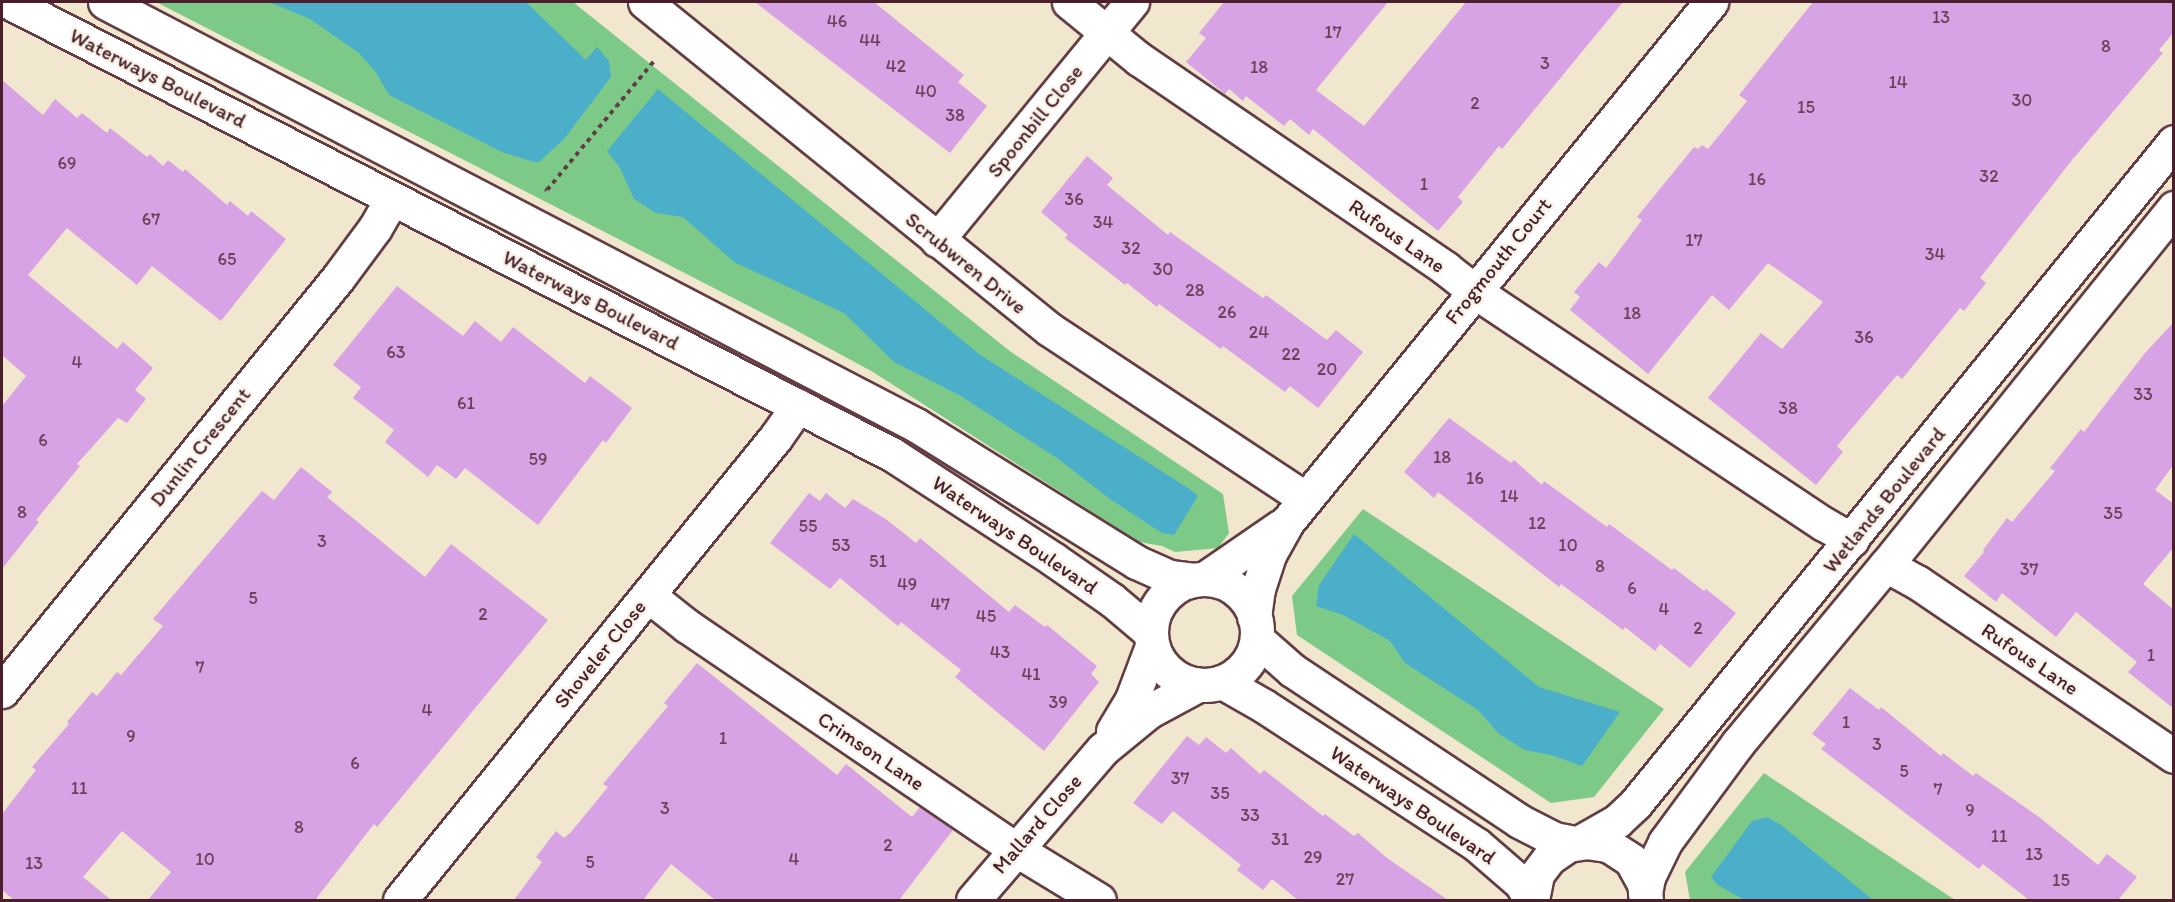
<!DOCTYPE html>
<html>
<head>
<meta charset="utf-8">
<style>
  body { margin:0 }
  #map { position:relative; width:2175px; height:902px; overflow:hidden; background:#f0e7ce; font-family:Itim,sans-serif }
  div>[style] { position:absolute }
  [style*='--x'] { left:calc(var(--x)*1px); top:calc(var(--y)*1px); width:calc(var(--w)*1px); rotate:calc(var(--a)*1deg) }
  .green>* { inset:0; background:#7dca88 }
  .water>* { inset:0; background:#4bafca }
  .building>* { inset:0; background:#d8a3e4 }
  .path>* { height:4px; margin-top:-2px; transform-origin:0; background:repeating-linear-gradient(90deg,#633d43 0 4.5px,transparent 0 9px) }
  .roads { filter:drop-shadow(2px 0 #633d43) drop-shadow(-2px 0 #633d43) drop-shadow(0 2px #633d43) drop-shadow(0 -2px #633d43) }
  .minor>* { height:33px; margin:-16.5px; padding:0 16.5px; transform-origin:16.5px; border-radius:16.5px; background:#fff }
  .minor>.ring { margin:-16.5px; padding:0; box-sizing:content-box; background:none; border:33px solid #fff; border-radius:50% }
  span { translate:-50% -50%; white-space:nowrap; text-align:center; line-height:1.15; -webkit-text-stroke:5px #f7f3e8; paint-order:stroke }
  .number-label { font-size:18px; color:#6e4059 }
  .number-label span { -webkit-text-stroke-width:0 }
  .street-label { font-size:21px; color:#4a1f2b }
  .frame { position:absolute; inset:0; border:3px solid #4a1f2b; pointer-events:none }
</style>
</head>
<body>
<div id="map">
  <div class="green">
    <i style="clip-path:polygon(156px 2px,573px 2px,1011px 352px,1223px 494px,1229px 533px,1218px 548px,1175px 552px,1162px 546px,1139px 542px,873px 372px,788px 326px)"></i>
    <i style="clip-path:polygon(1363px 509px,1664px 709px,1594px 797px,1551px 803px,1297px 635px,1292px 596px)"></i>
    <i style="clip-path:polygon(1764px 773px,1955px 900px,1690px 900px,1685px 872px)"></i>
  </div>
  <div class="water">
    <i style="clip-path:polygon(269px 2px,526px 2px,586px 60px,597px 47px,609px 61px,611px 77px,564px 139px,539px 162px,534px 162px,502px 152px,389px 95px,375px 71px,359px 53px,310px 19px)"></i>
    <i style="clip-path:polygon(658px 89px,979px 354px,1191px 490px,1198px 496px,1174px 535px,1162px 533px,1110px 499px,1057px 458px,959px 395px,894px 362px,844px 313px,734px 262px,683px 217px,656px 213px,634px 199px,620px 168px,607px 151px)"></i>
    <i style="clip-path:polygon(1354px 534px,1539px 687px,1620px 712px,1582px 766px,1551px 755px,1525px 750px,1499px 734px,1478px 710px,1405px 663px,1390px 641px,1343px 615px,1316px 606px,1319px 585px)"></i>
    <i style="clip-path:polygon(1767px 817px,1781px 825px,1873px 900px,1744px 900px,1718px 885px,1711px 877px,1752px 821px)"></i>
  </div>
  <div class="building">
    <i style="clip-path:polygon(755px 2px,874px 2px,964px 75px,958px 82px,987px 106px,950px 153px)"></i>
    <i style="clip-path:polygon(1224px 2px,1388px 2px,1316px 90px,1364px 126px,1466px 2px,1623px 2px,1502px 149px,1499px 146px,1458px 197px,1463px 202px,1438px 231px,1313px 129px,1309px 135px,1290px 119px,1284px 126px,1246px 96px,1243px 101px,1229px 89px,1225px 94px,1186px 62px,1206px 38px,1199px 33px)"></i>
    <i style="clip-path:polygon(1813px 2px,2174px 2px,2174px 32px,2159px 50px,2163px 53px,2072px 160px,1980px 278px,1986px 283px,1964px 311px,1960px 308px,1902px 379px,1897px 375px,1837px 446px,1843px 452px,1816px 485px,1708px 398px,1761px 333px,1782px 349px,1823px 302px,1768px 263px,1729px 310px,1712px 295px,1648px 374px,1570px 310px,1580px 297px,1574px 292px,1599px 262px,1606px 268px,1642px 220px,1637px 217px,1694px 147px,1698px 149px,1702px 145px,1708px 149px,1747px 101px,1739px 95px)"></i>
    <i style="clip-path:polygon(2px 80px,43px 115px,55px 99px,77px 118px,82px 113px,107px 133px,110px 128px,147px 157px,150px 154px,163px 166px,168px 160px,183px 172px,185px 169px,227px 205px,230px 201px,248px 216px,251px 211px,286px 239px,221px 321px,152px 266px,137px 285px,67px 228px,28px 275px,117px 349px,123px 342px,153px 368px,135px 390px,146px 399px,127px 423px,118px 418px,77px 464px,80px 466px,36px 520px,39px 522px,2px 569px,2px 406px,26px 376px,2px 355px)"></i>
    <i style="clip-path:polygon(1087px 156px,1113px 178px,1107px 185px,1168px 235px,1170px 232px,1263px 298px,1266px 295px,1327px 340px,1336px 330px,1363px 352px,1318px 408px,1290px 386px,1285px 392px,1223px 346px,1221px 349px,1159px 304px,1157px 307px,1127px 283px,1125px 285px,1065px 238px,1068px 235px,1041px 212px)"></i>
    <i style="clip-path:polygon(397px 286px,463px 336px,475px 321px,501px 342px,513px 327px,585px 383px,590px 376px,632px 408px,606px 443px,603px 440px,538px 525px,465px 468px,456px 479px,437px 465px,428px 477px,385px 442px,394px 430px,353px 398px,361px 387px,333px 365px)"></i>
    <i style="clip-path:polygon(2174px 322px,2174px 464px,2155px 490px,2174px 504px,2174px 547px,2143px 584px,2174px 610px,2174px 709px,2128px 672px,2137px 662px,2076px 612px,2056px 637px,2002px 593px,1996px 602px,1964px 576px,1984px 552px,1983px 550px,2007px 518px,2012px 522px,2055px 471px,2050px 468px,2081px 429px,2084px 432px,2145px 353px)"></i>
    <i style="clip-path:polygon(1449px 418px,1511px 463px,1514px 460px,1542px 485px,1544px 481px,1607px 527px,1609px 524px,1672px 570px,1674px 568px,1704px 591px,1706px 589px,1736px 613px,1690px 668px,1660px 644px,1655px 651px,1625px 627px,1623px 630px,1561px 584px,1559px 587px,1438px 492px,1434px 498px,1404px 472px)"></i>
    <i style="clip-path:polygon(301px 467px,332px 492px,327px 497px,425px 577px,451px 544px,548px 620px,377px 827px,374px 824px,315px 900px,148px 900px,171px 872px,122px 831px,83px 877px,111px 900px,14px 900px,2px 890px,2px 814px,36px 770px,32px 767px,69px 724px,67px 722px,92px 692px,97px 696px,117px 672px,121px 675px,163px 626px,153px 619px,262px 491px,274px 500px)"></i>
    <i style="clip-path:polygon(809px 493px,820px 501px,826px 493px,845px 508px,853px 499px,887px 520px,916px 543px,920px 538px,1009px 612px,1015px 605px,1045px 627px,1047px 625px,1097px 666px,1091px 674px,1099px 682px,1044px 751px,955px 677px,961px 670px,901px 622px,898px 626px,840px 578px,830px 589px,770px 543px)"></i>
    <i style="clip-path:polygon(697px 663px,837px 775px,846px 764px,912px 817px,920px 807px,953px 830px,899px 900px,715px 900px,671px 864px,643px 900px,514px 900px,542px 862px,536px 857px,556px 831px,564px 838px,571px 832px,608px 787px,603px 784px,668px 706px,664px 703px)"></i>
    <i style="clip-path:polygon(1850px 688px,1879px 710px,1881px 707px,1941px 756px,1943px 753px,1973px 776px,1976px 773px,2039px 817px,2098px 865px,2107px 854px,2137px 877px,2118px 900px,2029px 900px,1983px 864px,1979px 869px,1821px 749px,1826px 744px,1812px 734px)"></i>
    <i style="clip-path:polygon(1187px 736px,1199px 745px,1206px 737px,1226px 753px,1231px 748px,1260px 774px,1264px 770px,1323px 816px,1325px 814px,1354px 836px,1358px 833px,1387px 858px,1448px 900px,1298px 900px,1272px 879px,1263px 890px,1237px 870px,1241px 865px,1173px 811px,1162px 824px,1133px 803px)"></i>
  </div>
  <div class="path">
    <i style="--x:545;--y:189;--w:2;--a:27"></i>
    <i style="--x:547;--y:190;--w:168;--a:-50.3"></i>
  </div>
  <div class="roads">
    <div class="minor">
      <i style="--x:9;--y:2;--w:993;--a:27.13"></i>
      <i style="--x:893;--y:455;--w:191;--a:33"></i>
      <i style="--x:1053;--y:559;--w:72;--a:34.8"></i>
      <i style="--x:1112;--y:600;--w:51;--a:40.2"></i>
      <i style="--x:105;--y:2;--w:915;--a:27.55"></i>
      <i style="--x:916;--y:425;--w:259;--a:31.9"></i>
      <i style="--x:1136;--y:562;--w:37;--a:24"></i>
      <i style="--x:1170;--y:577;--w:24;--a:7"></i>
      <i style="--x:645;--y:2;--w:520;--a:38.99"></i>
      <i style="--x:1049;--y:329;--w:308;--a:33.5"></i>
      <i style="--x:1069;--y:2;--w:90;--a:39.2"></i>
      <i style="--x:1139;--y:59;--w:371;--a:34.3"></i>
      <i style="--x:1445;--y:268;--w:37;--a:38"></i>
      <i style="--x:1474;--y:291;--w:420;--a:33.7"></i>
      <i style="--x:1824;--y:524;--w:32;--a:30"></i>
      <i style="--x:937;--y:240;--w:308;--a:-50.7"></i>
      <i style="--x:1886;--y:565;--w:35;--a:29"></i>
      <i style="--x:1917;--y:582;--w:310;--a:34.1"></i>
      <i style="--x:1204;--y:579;--w:93;--a:-34.5"></i>
      <i class="ring" style="left:1151px;top:579px;width:73px;height:73px"></i>
      <i style="--x:648;--y:595;--w:50;--a:38.5"></i>
      <i style="--x:687;--y:626;--w:397;--a:34.2"></i>
      <i style="--x:1015;--y:849;--w:98;--a:31.3"></i>
      <i style="--x:1254;--y:617;--w:28;--a:-82"></i>
      <i style="--x:1258;--y:589;--w:38;--a:-72"></i>
      <i style="--x:1270;--y:553;--w:37;--a:-61"></i>
      <i style="--x:1288;--y:521;--w:670;--a:-50.82"></i>
      <i style="--x:1257;--y:639;--w:47;--a:41.5"></i>
      <i style="--x:1292;--y:670;--w:273;--a:33.6"></i>
      <i style="--x:1519;--y:821;--w:39;--a:27"></i>
      <i style="--x:1554;--y:839;--w:21;--a:11"></i>
      <i style="--x:1222;--y:682;--w:48;--a:29.7"></i>
      <i style="--x:1264;--y:706;--w:254;--a:33.1"></i>
      <i style="--x:1477;--y:845;--w:58;--a:40.8"></i>
      <i style="--x:1521;--y:883;--w:20;--a:60"></i>
      <i style="--x:2;--y:691;--w:532;--a:-50.87"></i>
      <i style="--x:338;--y:278;--w:62;--a:-53.5"></i>
      <i style="--x:375;--y:228;--w:34;--a:-60"></i>
      <i style="--x:1113;--y:731;--w:37;--a:-59"></i>
      <i style="--x:1132;--y:699;--w:57;--a:-69.3"></i>
      <i style="--x:1580;--y:842;--w:43;--a:-29.6"></i>
      <i style="--x:1617;--y:821;--w:26;--a:-43"></i>
      <i style="--x:1636;--y:803;--w:852;--a:-50.86"></i>
      <i style="--x:1645;--y:893;--w:16;--a:-79"></i>
      <i style="--x:1648;--y:877;--w:39;--a:-64"></i>
      <i style="--x:1665;--y:842;--w:123;--a:-53.6"></i>
      <i style="--x:1738;--y:743;--w:231;--a:-50.3"></i>
      <i style="--x:1886;--y:565;--w:459;--a:-51.1"></i>
      <i style="--x:400;--y:900;--w:596;--a:-50.92"></i>
      <i style="--x:776;--y:437;--w:38;--a:-55"></i>
      <i style="--x:973;--y:900;--w:199;--a:-49.3"></i>
      <i style="--x:1103;--y:749;--w:58;--a:-39.4"></i>
      <i style="--x:1148;--y:712;--w:57;--a:-28.4"></i>
      <i style="--x:1532;--y:900;--w:26;--a:-79"></i>
      <i style="--x:1537;--y:874;--w:20;--a:-53"></i>
      <i style="--x:1549;--y:858;--w:23;--a:-34"></i>
      <i style="--x:1568;--y:845;--w:18;--a:-9"></i>
      <i style="--x:1586;--y:842;--w:22;--a:8"></i>
      <i style="--x:1608;--y:845;--w:27;--a:33"></i>
      <i style="--x:1631;--y:860;--w:26;--a:61"></i>
      <i style="--x:1644;--y:883;--w:16;--a:83"></i>
    </div>
  </div>
  <div class="number-label">
    <span style="left:1941px;top:17px">13</span>
    <span style="left:837px;top:21px">46</span>
    <span style="left:1333px;top:32px">17</span>
    <span style="left:870px;top:40px">44</span>
    <span style="left:2106px;top:46px">8</span>
    <span style="left:1545px;top:63px">3</span>
    <span style="left:896px;top:66px">42</span>
    <span style="left:1259px;top:67px">18</span>
    <span style="left:1898px;top:82px">14</span>
    <span style="left:926px;top:91px">40</span>
    <span style="left:2022px;top:100px">30</span>
    <span style="left:1475px;top:103px">2</span>
    <span style="left:1806px;top:107px">15</span>
    <span style="left:955px;top:115px">38</span>
    <span style="left:67px;top:163px">69</span>
    <span style="left:1989px;top:176px">32</span>
    <span style="left:1757px;top:179px">16</span>
    <span style="left:1424px;top:184px">1</span>
    <span style="left:1074px;top:199px">36</span>
    <span style="left:151px;top:219px">67</span>
    <span style="left:1103px;top:222px">34</span>
    <span style="left:1694px;top:240px">17</span>
    <span style="left:1131px;top:248px">32</span>
    <span style="left:1935px;top:254px">34</span>
    <span style="left:227px;top:259px">65</span>
    <span style="left:1163px;top:269px">30</span>
    <span style="left:1195px;top:290px">28</span>
    <span style="left:1227px;top:312px">26</span>
    <span style="left:1632px;top:313px">18</span>
    <span style="left:1259px;top:332px">24</span>
    <span style="left:1864px;top:337px">36</span>
    <span style="left:396px;top:352px">63</span>
    <span style="left:1291px;top:354px">22</span>
    <span style="left:77px;top:362px">4</span>
    <span style="left:1327px;top:369px">20</span>
    <span style="left:2143px;top:394px">33</span>
    <span style="left:466px;top:403px">61</span>
    <span style="left:1788px;top:408px">38</span>
    <span style="left:43px;top:440px">6</span>
    <span style="left:1442px;top:457px">18</span>
    <span style="left:538px;top:459px">59</span>
    <span style="left:1475px;top:478px">16</span>
    <span style="left:1509px;top:496px">14</span>
    <span style="left:22px;top:512px">8</span>
    <span style="left:2113px;top:513px">35</span>
    <span style="left:1537px;top:523px">12</span>
    <span style="left:808px;top:526px">55</span>
    <span style="left:322px;top:541px">3</span>
    <span style="left:841px;top:545px">53</span>
    <span style="left:1568px;top:545px">10</span>
    <span style="left:878px;top:561px">51</span>
    <span style="left:1600px;top:566px">8</span>
    <span style="left:2029px;top:569px">37</span>
    <span style="left:907px;top:584px">49</span>
    <span style="left:1632px;top:588px">6</span>
    <span style="left:253px;top:598px">5</span>
    <span style="left:940px;top:604px">47</span>
    <span style="left:1664px;top:609px">4</span>
    <span style="left:483px;top:614px">2</span>
    <span style="left:986px;top:616px">45</span>
    <span style="left:1698px;top:628px">2</span>
    <span style="left:1000px;top:652px">43</span>
    <span style="left:2151px;top:655px">1</span>
    <span style="left:200px;top:667px">7</span>
    <span style="left:1031px;top:674px">41</span>
    <span style="left:1058px;top:702px">39</span>
    <span style="left:427px;top:710px">4</span>
    <span style="left:1846px;top:722px">1</span>
    <span style="left:131px;top:736px">9</span>
    <span style="left:723px;top:738px">1</span>
    <span style="left:1877px;top:744px">3</span>
    <span style="left:355px;top:763px">6</span>
    <span style="left:1904px;top:771px">5</span>
    <span style="left:1180px;top:778px">37</span>
    <span style="left:79px;top:788px">11</span>
    <span style="left:1938px;top:789px">7</span>
    <span style="left:1220px;top:793px">35</span>
    <span style="left:665px;top:808px">3</span>
    <span style="left:1970px;top:810px">9</span>
    <span style="left:1250px;top:815px">33</span>
    <span style="left:299px;top:827px">8</span>
    <span style="left:1999px;top:836px">11</span>
    <span style="left:1280px;top:839px">31</span>
    <span style="left:888px;top:845px">2</span>
    <span style="left:2034px;top:854px">13</span>
    <span style="left:1313px;top:857px">29</span>
    <span style="left:205px;top:859px">10</span>
    <span style="left:794px;top:859px">4</span>
    <span style="left:590px;top:862px">5</span>
    <span style="left:34px;top:863px">13</span>
    <span style="left:1345px;top:879px">27</span>
    <span style="left:2061px;top:880px">15</span>
  </div>
  <div class="street-label">
    <span style="left:158px;top:78px;rotate:27deg">Waterways Boulevard</span>
    <span style="left:1035px;top:121px;rotate:-51deg">Spoonbill Close</span>
    <span style="left:1397px;top:236px;rotate:35deg">Rufous Lane</span>
    <span style="left:1498px;top:261px;rotate:-51deg">Frogmouth Court</span>
    <span style="left:966px;top:263px;rotate:39deg">Scrubwren Drive</span>
    <span style="left:591px;top:300px;rotate:27deg">Waterways Boulevard</span>
    <span style="left:200px;top:447px;rotate:-51deg">Dunlin Crescent</span>
    <span style="left:1884px;top:500px;rotate:-51deg">Wetlands Boulevard</span>
    <span style="left:1015px;top:535px;rotate:34deg">Waterways Boulevard</span>
    <span style="left:600px;top:654px;rotate:-51deg">Shoveler Close</span>
    <span style="left:2030px;top:659px;rotate:34deg">Rufous Lane</span>
    <span style="left:871px;top:751px;rotate:34deg">Crimson Lane</span>
    <span style="left:1413px;top:805px;rotate:34deg">Waterways Boulevard</span>
    <span style="left:1037px;top:824px;rotate:-49deg">Mallard Close</span>
  </div>
  <div class="frame"></div>
</div>
</body>
</html>
